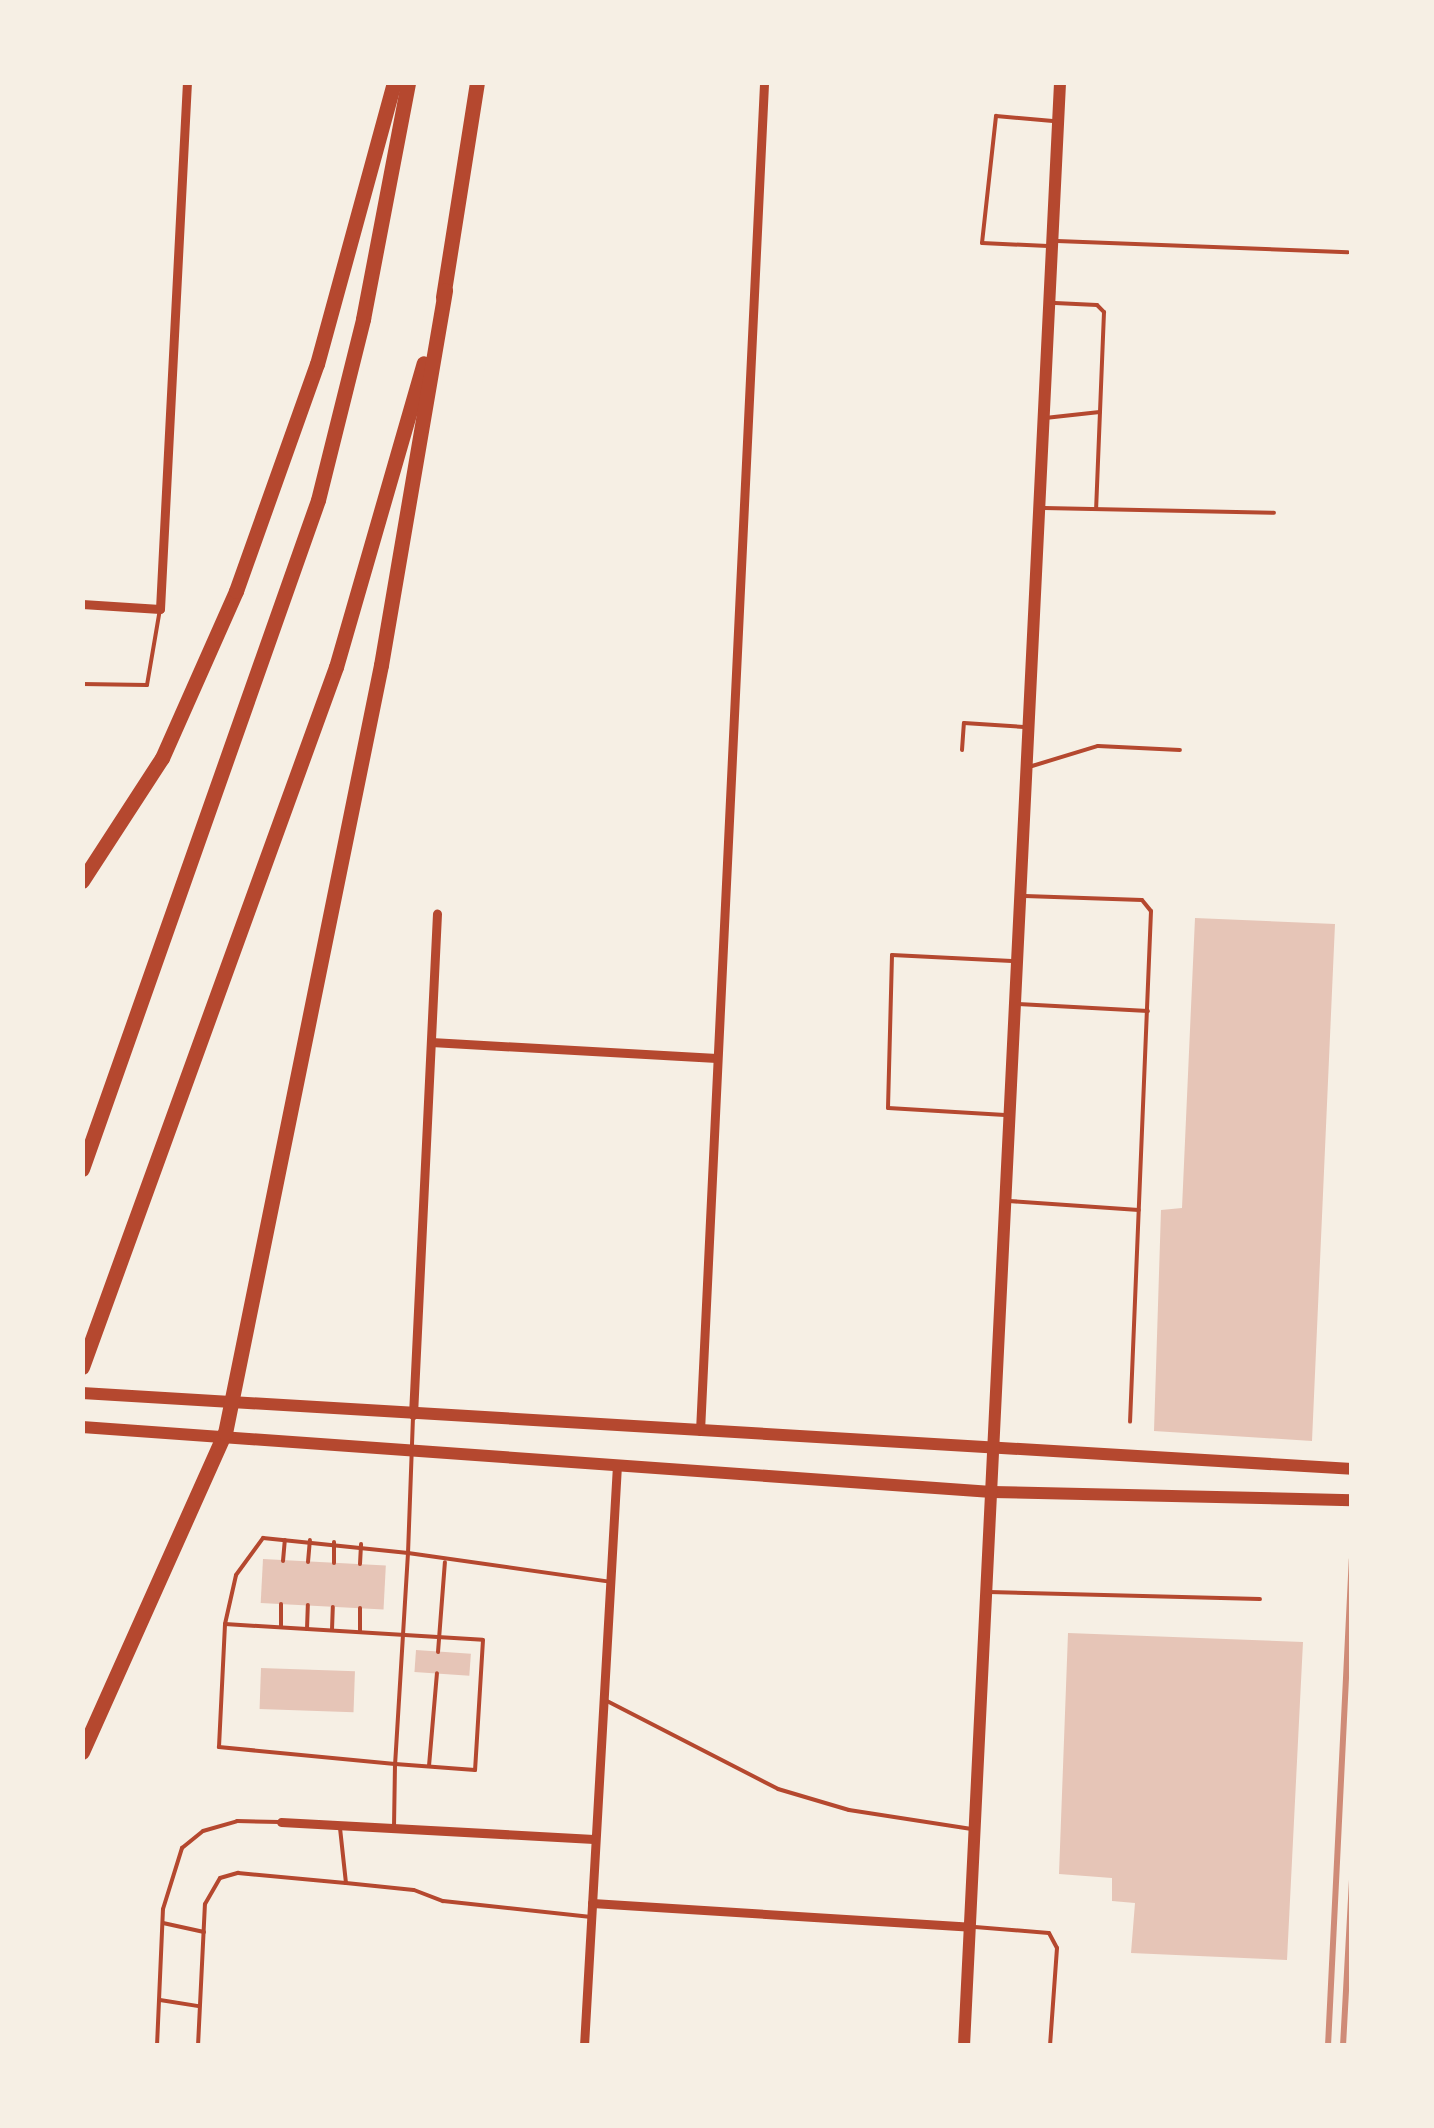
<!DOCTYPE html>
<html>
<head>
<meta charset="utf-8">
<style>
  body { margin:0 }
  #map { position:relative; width:1434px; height:2128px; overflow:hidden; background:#f6efe4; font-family:"IBM Plex Sans",sans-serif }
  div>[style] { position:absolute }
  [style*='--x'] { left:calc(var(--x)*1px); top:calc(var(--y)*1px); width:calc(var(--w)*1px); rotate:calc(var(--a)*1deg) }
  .building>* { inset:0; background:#e6c5b7; transform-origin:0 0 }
  .service>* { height:4px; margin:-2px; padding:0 2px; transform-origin:2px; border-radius:2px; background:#b5482f }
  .minor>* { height:9px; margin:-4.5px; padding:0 4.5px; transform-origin:4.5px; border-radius:4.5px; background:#b5482f }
  .secondary>* { height:12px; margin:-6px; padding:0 6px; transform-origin:6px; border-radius:6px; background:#b5482f }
  .motorway>* { height:15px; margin:-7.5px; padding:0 7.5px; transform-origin:7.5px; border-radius:7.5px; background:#b5482f }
  .rail>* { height:6px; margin:-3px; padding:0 3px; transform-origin:3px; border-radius:3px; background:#cf8b77 }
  span { translate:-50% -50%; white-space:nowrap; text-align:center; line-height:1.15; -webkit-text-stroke:8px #f6efe4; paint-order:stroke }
  .frame { position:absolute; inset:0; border:85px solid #f6efe4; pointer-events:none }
</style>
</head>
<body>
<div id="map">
  <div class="building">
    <i style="clip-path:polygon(1195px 918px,1335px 924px,1312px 1441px,1154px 1431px,1161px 1210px,1182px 1208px)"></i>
    <i style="left:263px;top:1559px;width:123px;height:44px;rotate:3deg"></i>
    <i style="clip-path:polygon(1068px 1633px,1303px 1642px,1287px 1960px,1131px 1953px,1135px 1903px,1112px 1901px,1112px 1878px,1059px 1874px)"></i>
    <i style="left:416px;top:1650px;width:55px;height:22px;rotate:4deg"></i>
    <i style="left:261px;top:1668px;width:94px;height:41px;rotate:2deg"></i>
  </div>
  <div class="service">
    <i style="--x:1057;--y:241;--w:291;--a:2.2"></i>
    <i style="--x:1048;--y:246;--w:66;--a:-177.4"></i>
    <i style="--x:982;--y:243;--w:128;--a:-83.7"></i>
    <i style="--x:996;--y:116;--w:57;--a:5"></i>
    <i style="--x:1055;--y:303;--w:42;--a:2.7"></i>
    <i style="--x:1097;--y:305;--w:10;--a:45"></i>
    <i style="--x:1104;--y:312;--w:197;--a:92.3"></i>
    <i style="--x:1045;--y:418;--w:55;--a:-6.2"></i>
    <i style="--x:1044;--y:508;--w:230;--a:1.2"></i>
    <i style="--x:82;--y:684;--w:65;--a:0.9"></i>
    <i style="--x:147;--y:685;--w:77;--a:-80.3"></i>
    <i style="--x:962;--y:750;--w:27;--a:-86"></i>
    <i style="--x:964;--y:723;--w:60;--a:3.8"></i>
    <i style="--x:1032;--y:766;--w:69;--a:-16.9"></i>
    <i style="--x:1098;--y:746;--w:82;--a:2.8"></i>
    <i style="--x:1025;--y:896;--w:117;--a:2"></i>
    <i style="--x:1142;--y:900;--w:14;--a:51"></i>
    <i style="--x:1151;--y:911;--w:511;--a:92.35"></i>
    <i style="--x:1018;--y:1004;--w:130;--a:3.1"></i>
    <i style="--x:1005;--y:1115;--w:117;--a:-176.6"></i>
    <i style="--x:888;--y:1108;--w:153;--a:-88.5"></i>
    <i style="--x:892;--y:955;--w:120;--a:2.9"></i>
    <i style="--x:1009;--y:1201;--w:130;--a:4"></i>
    <i style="--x:413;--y:1417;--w:136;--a:92.1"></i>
    <i style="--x:408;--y:1553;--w:205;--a:8.1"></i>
    <i style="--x:263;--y:1538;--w:146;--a:5.9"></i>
    <i style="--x:408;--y:1553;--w:211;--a:93.5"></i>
    <i style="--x:395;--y:1764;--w:177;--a:-174.5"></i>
    <i style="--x:219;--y:1747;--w:123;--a:-87.2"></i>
    <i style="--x:225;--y:1624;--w:50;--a:-77.3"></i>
    <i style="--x:236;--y:1575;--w:46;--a:-53.9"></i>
    <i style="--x:283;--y:1561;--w:21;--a:-85"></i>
    <i style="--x:308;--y:1562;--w:22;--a:-85"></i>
    <i style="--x:334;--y:1563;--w:21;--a:-90"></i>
    <i style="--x:360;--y:1564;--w:20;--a:-87"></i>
    <i style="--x:989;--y:1592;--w:271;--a:1.5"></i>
    <i style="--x:360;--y:1608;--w:24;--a:90"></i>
    <i style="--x:225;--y:1624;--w:258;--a:3.5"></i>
    <i style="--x:483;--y:1640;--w:130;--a:93.5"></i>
    <i style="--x:475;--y:1770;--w:80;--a:-175.7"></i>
    <i style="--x:395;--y:1764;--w:64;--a:90.9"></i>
    <i style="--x:281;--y:1627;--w:23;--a:-90"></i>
    <i style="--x:307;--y:1629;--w:24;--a:-88"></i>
    <i style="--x:332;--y:1630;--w:23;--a:-88"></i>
    <i style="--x:438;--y:1652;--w:90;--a:-85.6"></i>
    <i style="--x:607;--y:1701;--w:192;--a:27.2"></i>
    <i style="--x:778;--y:1789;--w:74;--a:16.5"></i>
    <i style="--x:849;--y:1810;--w:124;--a:8.8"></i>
    <i style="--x:429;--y:1766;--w:93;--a:-85.1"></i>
    <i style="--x:340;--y:1828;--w:55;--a:83.8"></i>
    <i style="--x:163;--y:1923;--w:42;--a:12.4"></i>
    <i style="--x:975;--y:1927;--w:74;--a:4.6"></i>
    <i style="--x:1049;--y:1933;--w:17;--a:62"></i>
    <i style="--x:1057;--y:1948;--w:98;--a:94.1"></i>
    <i style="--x:160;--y:2000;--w:39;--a:9"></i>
    <i style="--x:157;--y:2046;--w:137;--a:-87.5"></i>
    <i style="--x:163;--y:1909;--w:64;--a:-72.7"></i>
    <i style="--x:182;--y:1848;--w:27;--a:-39"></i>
    <i style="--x:203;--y:1831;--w:35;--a:-16"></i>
    <i style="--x:237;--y:1821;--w:42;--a:1.4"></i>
    <i style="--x:198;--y:2046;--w:142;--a:-87.2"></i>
    <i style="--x:205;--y:1904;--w:30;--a:-60"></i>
    <i style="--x:220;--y:1878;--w:19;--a:-16"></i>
    <i style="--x:238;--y:1873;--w:108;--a:5.3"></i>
    <i style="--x:346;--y:1883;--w:68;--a:5.9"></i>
    <i style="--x:414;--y:1890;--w:31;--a:21"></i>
    <i style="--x:443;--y:1901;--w:149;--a:6.2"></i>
  </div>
  <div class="minor">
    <i style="--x:82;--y:604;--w:78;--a:3.7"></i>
    <i style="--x:160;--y:609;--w:528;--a:-87.07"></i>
    <i style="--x:431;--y:1042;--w:286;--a:3.2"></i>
    <i style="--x:413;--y:1415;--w:502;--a:-87.26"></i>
    <i style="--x:700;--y:1431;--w:1351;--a:-87.28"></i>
    <i style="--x:281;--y:1822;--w:313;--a:3.1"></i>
    <i style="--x:592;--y:1903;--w:379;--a:3.6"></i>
    <i style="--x:584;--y:2046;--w:582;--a:-86.75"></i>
  </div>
  <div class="secondary">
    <i style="--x:82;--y:1393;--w:1272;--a:3.42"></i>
    <i style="--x:82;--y:1427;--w:912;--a:4.09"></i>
    <i style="--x:992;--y:1492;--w:360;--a:1.3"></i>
    <i style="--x:964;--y:2046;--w:1966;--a:-87.2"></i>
  </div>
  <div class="motorway">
    <i style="--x:443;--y:297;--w:218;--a:-81"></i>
    <i style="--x:82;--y:881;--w:147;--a:-57"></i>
    <i style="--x:162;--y:758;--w:183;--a:-66.1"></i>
    <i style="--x:236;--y:591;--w:241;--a:-70.4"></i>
    <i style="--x:317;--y:364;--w:292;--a:-74.7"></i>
    <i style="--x:82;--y:1169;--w:709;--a:-70.57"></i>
    <i style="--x:318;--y:500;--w:187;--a:-76"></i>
    <i style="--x:363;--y:319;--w:241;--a:-79.2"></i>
    <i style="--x:82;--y:1367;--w:745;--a:-70.06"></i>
    <i style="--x:336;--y:667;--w:316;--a:-73.9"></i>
    <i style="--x:82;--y:1752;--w:350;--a:-65.9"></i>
    <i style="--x:225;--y:1433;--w:784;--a:-78.52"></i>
    <i style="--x:381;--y:665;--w:380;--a:-80.3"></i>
  </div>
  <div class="rail">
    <i style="--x:1328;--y:2046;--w:487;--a:-87.2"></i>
    <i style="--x:1343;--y:2046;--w:167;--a:-86.9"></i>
  </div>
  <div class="frame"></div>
</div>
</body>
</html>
